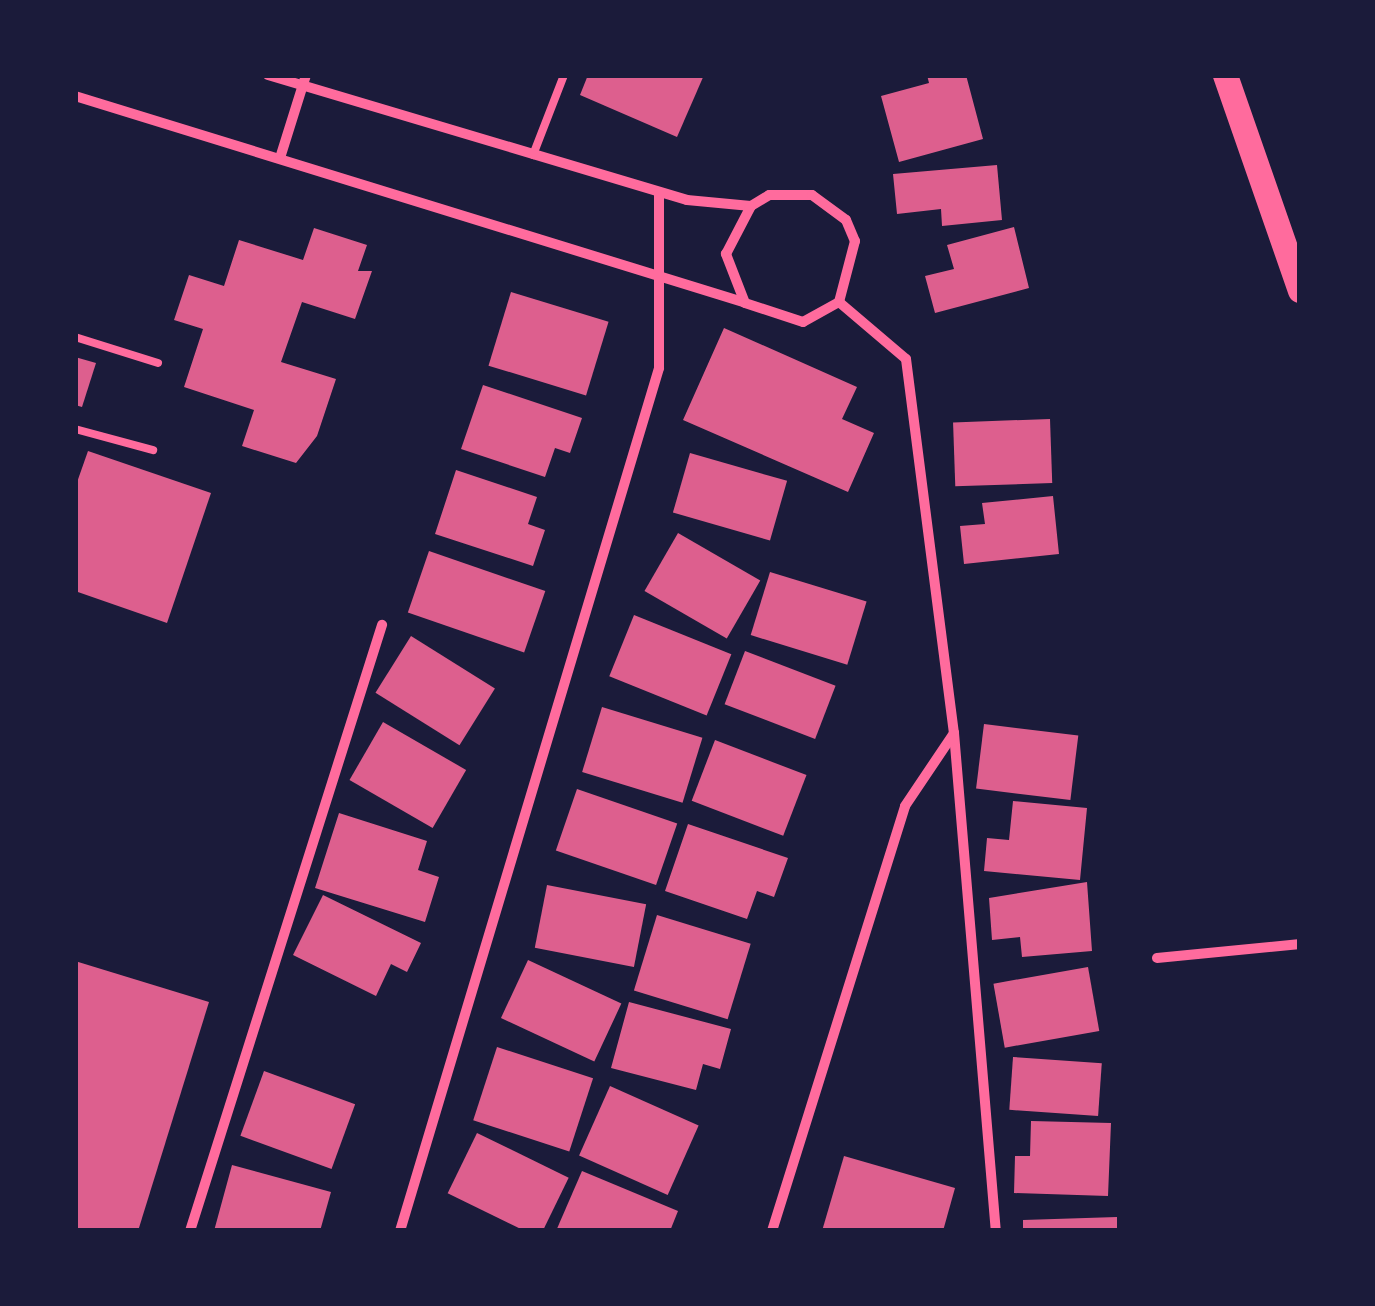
<!DOCTYPE html>
<html>
<head>
<meta charset="utf-8">
<style>
  body { margin:0 }
  #map { position:relative; width:1375px; height:1306px; overflow:hidden; background:#1b1b3a; font-family:"Alegreya Sans",sans-serif }
  div>[style] { position:absolute }
  [style*='--x'] { left:calc(var(--x)*1px); top:calc(var(--y)*1px); width:calc(var(--w)*1px); rotate:calc(var(--a)*1deg) }
  .building>* { inset:0; background:#dd5f8e; transform-origin:0 0 }
  .service>* { height:8px; margin:-4px; padding:0 4px; transform-origin:4px; border-radius:4px; background:#ff6b9d }
  .minor>* { height:10px; margin:-5px; padding:0 5px; transform-origin:5px; border-radius:5px; background:#ff6b9d }
  .primary>* { height:25px; margin:-12.5px; padding:0 12.5px; transform-origin:12.5px; border-radius:12.5px; background:#ff6b9d }
  span { translate:-50% -50%; white-space:nowrap; text-align:center; line-height:1.15; -webkit-text-stroke:9px #1b1b3a; paint-order:stroke }
  .frame { position:absolute; inset:0; border:78px solid #1b1b3a; pointer-events:none }
</style>
</head>
<body>
<div id="map">
  <div class="building">
    <i style="clip-path:polygon(588px 75px,704px 75px,677px 137px,580px 95px)"></i>
    <i style="clip-path:polygon(927px 75px,966px 75px,983px 139px,899px 162px,881px 96px,929px 83px)"></i>
    <i style="clip-path:polygon(997px 165px,1002px 220px,942px 226px,941px 209px,897px 214px,893px 174px)"></i>
    <i style="clip-path:polygon(1014px 227px,1029px 288px,935px 313px,925px 276px,954px 269px,947px 245px)"></i>
    <i style="clip-path:polygon(314px 228px,367px 245px,358px 271px,372px 271px,355px 319px,302px 302px,281px 362px,336px 379px,317px 436px,296px 463px,242px 446px,254px 410px,184px 387px,203px 329px,174px 320px,189px 275px,224px 286px,239px 240px,303px 260px)"></i>
    <i style="left:511px;top:292px;width:102px;height:77px;rotate:17deg"></i>
    <i style="clip-path:polygon(724px 328px,857px 387px,842px 419px,874px 433px,848px 492px,683px 420px)"></i>
    <i style="clip-path:polygon(75px 357px,96px 363px,82px 407px,75px 405px)"></i>
    <i style="clip-path:polygon(483px 385px,582px 418px,570px 453px,555px 448px,545px 477px,461px 449px)"></i>
    <i style="left:1050px;top:419px;width:64px;height:97px;rotate:88deg"></i>
    <i style="clip-path:polygon(88px 451px,211px 493px,167px 623px,75px 591px,75px 488px)"></i>
    <i style="left:690px;top:453px;width:101px;height:62px;rotate:16deg"></i>
    <i style="clip-path:polygon(456px 470px,537px 497px,528px 524px,545px 530px,533px 566px,435px 534px)"></i>
    <i style="clip-path:polygon(1053px 496px,1059px 554px,964px 564px,960px 526px,985px 524px,982px 503px)"></i>
    <i style="left:678px;top:533px;width:95px;height:67px;rotate:30deg"></i>
    <i style="left:429px;top:551px;width:123px;height:65px;rotate:19deg"></i>
    <i style="left:770px;top:572px;width:101px;height:66px;rotate:17deg"></i>
    <i style="left:634px;top:615px;width:105px;height:66px;rotate:22deg"></i>
    <i style="left:411px;top:636px;width:99px;height:67px;rotate:32deg"></i>
    <i style="left:745px;top:651px;width:97px;height:57px;rotate:21deg"></i>
    <i style="left:602px;top:707px;width:105px;height:68px;rotate:17deg"></i>
    <i style="left:383px;top:722px;width:96px;height:67px;rotate:30deg"></i>
    <i style="left:984px;top:724px;width:95px;height:65px;rotate:7deg"></i>
    <i style="left:715px;top:740px;width:98px;height:65px;rotate:21deg"></i>
    <i style="left:577px;top:789px;width:106px;height:65px;rotate:19deg"></i>
    <i style="clip-path:polygon(1013px 801px,1087px 808px,1080px 880px,984px 871px,987px 838px,1009px 840px)"></i>
    <i style="clip-path:polygon(339px 813px,427px 841px,418px 870px,439px 877px,425px 922px,315px 888px)"></i>
    <i style="clip-path:polygon(688px 824px,788px 858px,774px 897px,757px 891px,747px 919px,665px 891px)"></i>
    <i style="clip-path:polygon(1087px 882px,1092px 951px,1022px 957px,1020px 937px,992px 940px,989px 898px)"></i>
    <i style="left:547px;top:885px;width:101px;height:64px;rotate:11deg"></i>
    <i style="clip-path:polygon(323px 895px,421px 943px,407px 972px,391px 964px,376px 996px,293px 955px)"></i>
    <i style="left:657px;top:915px;width:98px;height:79px;rotate:17deg"></i>
    <i style="left:528px;top:960px;width:103px;height:64px;rotate:25deg"></i>
    <i style="clip-path:polygon(75px 961px,209px 1002px,138px 1231px,75px 1231px)"></i>
    <i style="left:1088px;top:967px;width:65px;height:96px;rotate:80deg"></i>
    <i style="clip-path:polygon(629px 1002px,731px 1029px,720px 1069px,703px 1064px,696px 1090px,611px 1068px)"></i>
    <i style="left:497px;top:1047px;width:101px;height:77px;rotate:18deg"></i>
    <i style="left:1013px;top:1057px;width:89px;height:53px;rotate:4deg"></i>
    <i style="left:264px;top:1071px;width:97px;height:69px;rotate:20deg"></i>
    <i style="left:610px;top:1086px;width:97px;height:76px;rotate:24deg"></i>
    <i style="clip-path:polygon(1031px 1121px,1111px 1123px,1108px 1196px,1014px 1193px,1015px 1156px,1030px 1156px)"></i>
    <i style="left:477px;top:1133px;width:102px;height:67px;rotate:26deg"></i>
    <i style="clip-path:polygon(844px 1156px,955px 1188px,943px 1231px,822px 1231px)"></i>
    <i style="clip-path:polygon(232px 1165px,331px 1192px,320px 1231px,214px 1231px)"></i>
    <i style="clip-path:polygon(582px 1171px,678px 1211px,670px 1231px,556px 1231px)"></i>
    <i style="clip-path:polygon(1117px 1217px,1117px 1231px,1023px 1231px,1023px 1220px)"></i>
  </div>
  <div class="service">
    <i style="--x:533;--y:155;--w:86;--a:-68.8"></i>
    <i style="--x:75;--y:337;--w:87;--a:17.4"></i>
    <i style="--x:75;--y:429;--w:81;--a:15.1"></i>
  </div>
  <div class="minor">
    <i style="--x:268;--y:75;--w:437;--a:16.6"></i>
    <i style="--x:687;--y:200;--w:64;--a:5.4"></i>
    <i style="--x:751;--y:206;--w:21;--a:-31"></i>
    <i style="--x:769;--y:195;--w:43;--a:0"></i>
    <i style="--x:812;--y:195;--w:42;--a:36.3"></i>
    <i style="--x:846;--y:220;--w:23;--a:67"></i>
    <i style="--x:855;--y:241;--w:63;--a:104.7"></i>
    <i style="--x:839;--y:302;--w:41;--a:150.9"></i>
    <i style="--x:803;--y:322;--w:61;--a:-161.9"></i>
    <i style="--x:745;--y:303;--w:53;--a:-111.2"></i>
    <i style="--x:726;--y:254;--w:54;--a:-62.5"></i>
    <i style="--x:75;--y:96;--w:699;--a:17.14"></i>
    <i style="--x:280;--y:158;--w:87;--a:-72.6"></i>
    <i style="--x:839;--y:302;--w:88;--a:40.4"></i>
    <i style="--x:906;--y:359;--w:377;--a:82.7"></i>
    <i style="--x:954;--y:733;--w:500;--a:85.2"></i>
    <i style="--x:1157;--y:958;--w:144;--a:-5.6"></i>
    <i style="--x:190;--y:1231;--w:636;--a:-72.42"></i>
    <i style="--x:400;--y:1231;--w:901;--a:-73.29"></i>
    <i style="--x:659;--y:368;--w:176;--a:-90"></i>
    <i style="--x:772;--y:1231;--w:445;--a:-72.6"></i>
    <i style="--x:905;--y:806;--w:88;--a:-56.1"></i>
  </div>
  <div class="primary">
    <i style="--x:1225;--y:75;--w:228;--a:70.8"></i>
  </div>
  <div class="frame"></div>
</div>
</body>
</html>
